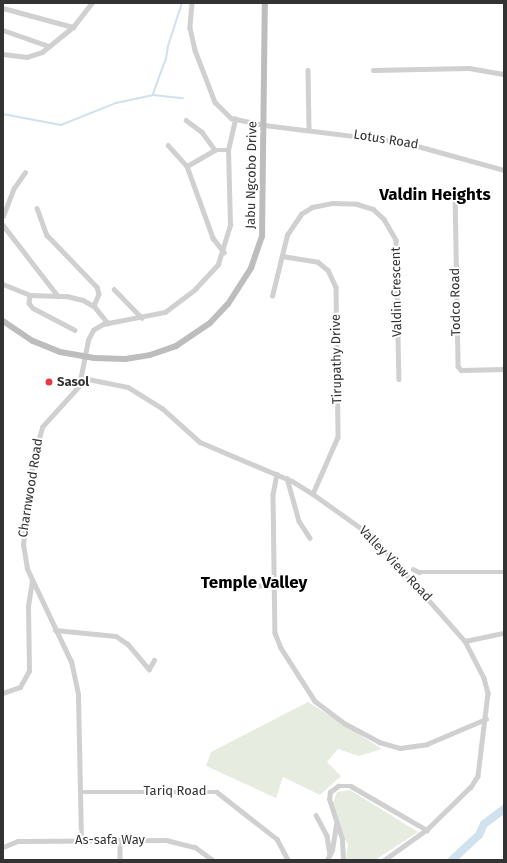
<!DOCTYPE html>
<html>
<head>
<meta charset="utf-8">
<style>
  body { margin:0 }
  #map { position:relative; width:507px; height:863px; overflow:hidden; background:#fff; font-family:"Fira Sans",sans-serif }
  div>[style] { position:absolute }
  [style*='--x'] { left:calc(var(--x)*1px); top:calc(var(--y)*1px); width:calc(var(--w)*1px); rotate:calc(var(--a)*1deg) }
  .green>* { inset:0; background:#e6ecdf }
  .stream>* { height:1.5px; margin:-0.75px; padding:0 0.75px; transform-origin:0.75px; border-radius:0.75px; background:#cfe2ee }
  .river>* { height:8px; margin:-4px; padding:0 4px; transform-origin:4px; border-radius:4px; background:#cfe2ee }
  .street>* { height:4.5px; margin:-2.25px; padding:0 2.25px; transform-origin:2.25px; border-radius:2.25px; background:#d0d0d0 }
  .secondary>* { height:6px; margin:-3px; padding:0 3px; transform-origin:3px; border-radius:3px; background:#bdbdbd }
  .dots>* { width:11px; height:11px; translate:-50% -50%; box-sizing:border-box; border:2px solid #fff; border-radius:50% }
  span { translate:-50% -50%; white-space:nowrap; text-align:center; line-height:1.15; -webkit-text-stroke:4px #fff; paint-order:stroke }
  .street-label { font-size:13px; color:#333 }
  .poi-label { font-size:13px; color:#333; font-weight:700 }
  .left { translate:0 -50%; text-align:left }
  .district-label { font-size:17px; color:#000; font-weight:700 }
  .frame { position:absolute; inset:0; border:4px solid #333; pointer-events:none }
</style>
</head>
<body>
<div id="map">
  <div class="green">
    <i style="clip-path:polygon(308px 702px,382px 749px,359px 756px,338px 749px,327px 762px,341px 776px,320px 795px,283px 777px,276px 798px,206px 766px,211px 752px)"></i>
    <i style="clip-path:polygon(350px 790px,418px 832px,375px 860px,346px 860px,348px 845px,331px 809px,337px 792px)"></i>
  </div>
  <div class="stream">
    <i style="--x:153;--y:94;--w:37;--a:-70"></i>
    <i style="--x:166;--y:59;--w:13;--a:-81"></i>
    <i style="--x:168;--y:46;--w:45;--a:-72"></i>
    <i style="--x:3;--y:114;--w:59;--a:10.7"></i>
    <i style="--x:61;--y:125;--w:59;--a:-21.8"></i>
    <i style="--x:116;--y:103;--w:38;--a:-12"></i>
    <i style="--x:153;--y:95;--w:30;--a:6"></i>
  </div>
  <div class="river">
    <i style="--x:452;--y:860;--w:37;--a:-43"></i>
    <i style="--x:479;--y:835;--w:12;--a:-66"></i>
    <i style="--x:484;--y:824;--w:25;--a:-37"></i>
  </div>
  <div class="street">
    <i style="--x:192;--y:3;--w:25;--a:95"></i>
    <i style="--x:190;--y:28;--w:23;--a:77"></i>
    <i style="--x:195;--y:50;--w:56;--a:69"></i>
    <i style="--x:215;--y:102;--w:23;--a:45"></i>
    <i style="--x:231;--y:118;--w:34;--a:12"></i>
    <i style="--x:264;--y:125;--w:140;--a:7"></i>
    <i style="--x:403;--y:142;--w:105;--a:15.5"></i>
    <i style="--x:3;--y:8;--w:73;--a:15.2"></i>
    <i style="--x:3;--y:30;--w:49;--a:19.2"></i>
    <i style="--x:3;--y:54;--w:24;--a:7"></i>
    <i style="--x:27;--y:57;--w:16;--a:-18"></i>
    <i style="--x:42;--y:52;--w:40;--a:-39"></i>
    <i style="--x:73;--y:27;--w:31;--a:-52"></i>
    <i style="--x:308;--y:70;--w:60;--a:89"></i>
    <i style="--x:373;--y:70;--w:96;--a:-1.2"></i>
    <i style="--x:469;--y:68;--w:36;--a:10"></i>
    <i style="--x:186;--y:120;--w:20;--a:37"></i>
    <i style="--x:202;--y:132;--w:22;--a:54"></i>
    <i style="--x:168;--y:145;--w:28;--a:48"></i>
    <i style="--x:187;--y:166;--w:77;--a:70.1"></i>
    <i style="--x:213;--y:238;--w:18;--a:52"></i>
    <i style="--x:215;--y:150;--w:13;--a:0"></i>
    <i style="--x:187;--y:166;--w:32;--a:-30"></i>
    <i style="--x:455;--y:190;--w:176;--a:89"></i>
    <i style="--x:458;--y:366;--w:5;--a:53"></i>
    <i style="--x:461;--y:370;--w:43;--a:-1.3"></i>
    <i style="--x:37;--y:208;--w:29;--a:70"></i>
    <i style="--x:47;--y:235;--w:72;--a:46.1"></i>
    <i style="--x:97;--y:287;--w:7;--a:74"></i>
    <i style="--x:99;--y:294;--w:13;--a:113"></i>
    <i style="--x:3;--y:216;--w:30;--a:-69"></i>
    <i style="--x:14;--y:188;--w:19;--a:-55"></i>
    <i style="--x:3;--y:225;--w:90;--a:52.2"></i>
    <i style="--x:282;--y:256;--w:36;--a:9"></i>
    <i style="--x:318;--y:262;--w:13;--a:39"></i>
    <i style="--x:328;--y:270;--w:19;--a:65"></i>
    <i style="--x:336;--y:287;--w:150;--a:89.2"></i>
    <i style="--x:338;--y:437;--w:62;--a:113.7"></i>
    <i style="--x:3;--y:284;--w:29;--a:22"></i>
    <i style="--x:30;--y:295;--w:37;--a:2"></i>
    <i style="--x:67;--y:296;--w:16;--a:14"></i>
    <i style="--x:83;--y:300;--w:13;--a:29"></i>
    <i style="--x:94;--y:306;--w:22;--a:51"></i>
    <i style="--x:114;--y:289;--w:40;--a:46"></i>
    <i style="--x:30;--y:295;--w:8;--a:97"></i>
    <i style="--x:29;--y:303;--w:6;--a:51"></i>
    <i style="--x:33;--y:308;--w:47;--a:27.6"></i>
    <i style="--x:272;--y:296;--w:63;--a:-76.2"></i>
    <i style="--x:287;--y:235;--w:25;--a:-56"></i>
    <i style="--x:301;--y:214;--w:13;--a:-32"></i>
    <i style="--x:312;--y:207;--w:21;--a:-11"></i>
    <i style="--x:333;--y:203;--w:24;--a:2"></i>
    <i style="--x:357;--y:204;--w:17;--a:17"></i>
    <i style="--x:373;--y:209;--w:15;--a:42"></i>
    <i style="--x:384;--y:219;--w:24;--a:60"></i>
    <i style="--x:396;--y:240;--w:139;--a:88.8"></i>
    <i style="--x:83;--y:378;--w:46;--a:11.3"></i>
    <i style="--x:128;--y:387;--w:40;--a:32"></i>
    <i style="--x:162;--y:408;--w:51;--a:41.8"></i>
    <i style="--x:200;--y:442;--w:100;--a:23"></i>
    <i style="--x:292;--y:481;--w:25;--a:32"></i>
    <i style="--x:313;--y:494;--w:72;--a:35.4"></i>
    <i style="--x:372;--y:536;--w:140;--a:48.5"></i>
    <i style="--x:465;--y:641;--w:42;--a:62.8"></i>
    <i style="--x:484;--y:678;--w:16;--a:75"></i>
    <i style="--x:488;--y:693;--w:84;--a:96.9"></i>
    <i style="--x:478;--y:776;--w:13;--a:122"></i>
    <i style="--x:471;--y:787;--w:62;--a:135.7"></i>
    <i style="--x:427;--y:830;--w:52;--a:144.5"></i>
    <i style="--x:277;--y:474;--w:21;--a:101"></i>
    <i style="--x:273;--y:495;--w:138;--a:89.2"></i>
    <i style="--x:275;--y:633;--w:16;--a:68"></i>
    <i style="--x:281;--y:648;--w:63;--a:57.3"></i>
    <i style="--x:315;--y:701;--w:36;--a:37"></i>
    <i style="--x:344;--y:723;--w:40;--a:28"></i>
    <i style="--x:379;--y:742;--w:22;--a:16"></i>
    <i style="--x:400;--y:748;--w:27;--a:-8"></i>
    <i style="--x:427;--y:744;--w:64;--a:-23"></i>
    <i style="--x:287;--y:478;--w:45;--a:74.4"></i>
    <i style="--x:299;--y:521;--w:20;--a:57"></i>
    <i style="--x:413;--y:569;--w:7;--a:27"></i>
    <i style="--x:419;--y:572;--w:85;--a:0"></i>
    <i style="--x:217;--y:587;--w:58;--a:-2"></i>
    <i style="--x:55;--y:630;--w:61;--a:5.6"></i>
    <i style="--x:116;--y:636;--w:14;--a:34"></i>
    <i style="--x:128;--y:644;--w:33;--a:50"></i>
    <i style="--x:149;--y:669;--w:10;--a:-61"></i>
    <i style="--x:465;--y:641;--w:40;--a:-12"></i>
    <i style="--x:3;--y:693;--w:18;--a:-19"></i>
    <i style="--x:20;--y:687;--w:18;--a:-61"></i>
    <i style="--x:29;--y:671;--w:65;--a:-90.9"></i>
    <i style="--x:28;--y:606;--w:24;--a:-81"></i>
    <i style="--x:80;--y:792;--w:137;--a:0"></i>
    <i style="--x:217;--y:792;--w:76;--a:38.1"></i>
    <i style="--x:277;--y:839;--w:24;--a:62"></i>
    <i style="--x:316;--y:815;--w:24;--a:62"></i>
    <i style="--x:327;--y:836;--w:18;--a:81"></i>
    <i style="--x:81;--y:840;--w:146;--a:-91.2"></i>
    <i style="--x:78;--y:694;--w:33;--a:-102"></i>
    <i style="--x:71;--y:662;--w:103;--a:-115.3"></i>
    <i style="--x:27;--y:569;--w:24;--a:-99"></i>
    <i style="--x:23;--y:545;--w:87;--a:-83.4"></i>
    <i style="--x:33;--y:459;--w:33;--a:-74"></i>
    <i style="--x:42;--y:427;--w:55;--a:-47.9"></i>
    <i style="--x:79;--y:386;--w:47;--a:-78.9"></i>
    <i style="--x:88;--y:340;--w:11;--a:-63"></i>
    <i style="--x:93;--y:330;--w:12;--a:-31"></i>
    <i style="--x:103;--y:324;--w:63;--a:-11"></i>
    <i style="--x:165;--y:312;--w:38;--a:-37"></i>
    <i style="--x:195;--y:289;--w:34;--a:-47"></i>
    <i style="--x:218;--y:264;--w:41;--a:-72.9"></i>
    <i style="--x:230;--y:225;--w:75;--a:-91.5"></i>
    <i style="--x:228;--y:150;--w:32;--a:-77"></i>
    <i style="--x:120;--y:840;--w:20;--a:90"></i>
    <i style="--x:3;--y:847;--w:16;--a:-22"></i>
    <i style="--x:18;--y:841;--w:148;--a:-0.4"></i>
    <i style="--x:166;--y:840;--w:30;--a:14"></i>
    <i style="--x:195;--y:847;--w:22;--a:36"></i>
    <i style="--x:327;--y:860;--w:11;--a:-63"></i>
    <i style="--x:332;--y:850;--w:26;--a:-81"></i>
    <i style="--x:343;--y:860;--w:21;--a:-93"></i>
    <i style="--x:342;--y:839;--w:42;--a:-108"></i>
    <i style="--x:329;--y:799;--w:7;--a:-82"></i>
    <i style="--x:330;--y:792;--w:10;--a:-37"></i>
    <i style="--x:338;--y:786;--w:13;--a:0"></i>
    <i style="--x:351;--y:786;--w:88;--a:30.1"></i>
  </div>
  <div class="secondary">
    <i style="--x:3;--y:321;--w:36;--a:34"></i>
    <i style="--x:33;--y:341;--w:29;--a:22"></i>
    <i style="--x:60;--y:352;--w:35;--a:10"></i>
    <i style="--x:94;--y:358;--w:31;--a:2"></i>
    <i style="--x:125;--y:359;--w:25;--a:-9"></i>
    <i style="--x:150;--y:355;--w:28;--a:-19"></i>
    <i style="--x:176;--y:346;--w:41;--a:-34.1"></i>
    <i style="--x:210;--y:323;--w:26;--a:-47"></i>
    <i style="--x:228;--y:304;--w:43;--a:-57.4"></i>
    <i style="--x:251;--y:268;--w:34;--a:-71"></i>
    <i style="--x:262;--y:236;--w:233;--a:-89.3"></i>
  </div>
  <div class="dots">
    <i style="left:49px;top:382px;background:#e63946"></i>
  </div>
  <div class="street-label">
    <span style="left:386px;top:140px;rotate:9deg">Lotus Road</span>
    <span style="left:252px;top:175px;rotate:-89deg">Jabu Ngcobo Drive</span>
    <span style="left:397px;top:292px;rotate:-91deg">Valdin Crescent</span>
    <span style="left:456px;top:302px;rotate:-91deg">Todco Road</span>
    <span style="left:337px;top:359px;rotate:-91deg">Tirupathy Drive</span>
    <span style="left:31px;top:488px;rotate:-81deg">Charnwood Road</span>
    <span style="left:395px;top:564px;rotate:46deg">Valley View Road</span>
    <span style="left:175px;top:791px">Tariq Road</span>
    <span style="left:110px;top:840px">As-safa Way</span>
  </div>
  <div class="poi-label">
    <span class="left" style="left:57px;top:382px">Sasol</span>
  </div>
  <div class="district-label">
    <span style="left:435px;top:195px">Valdin Heights</span>
    <span style="left:254px;top:583px">Temple Valley</span>
  </div>
  <div class="frame"></div>
</div>
</body>
</html>
